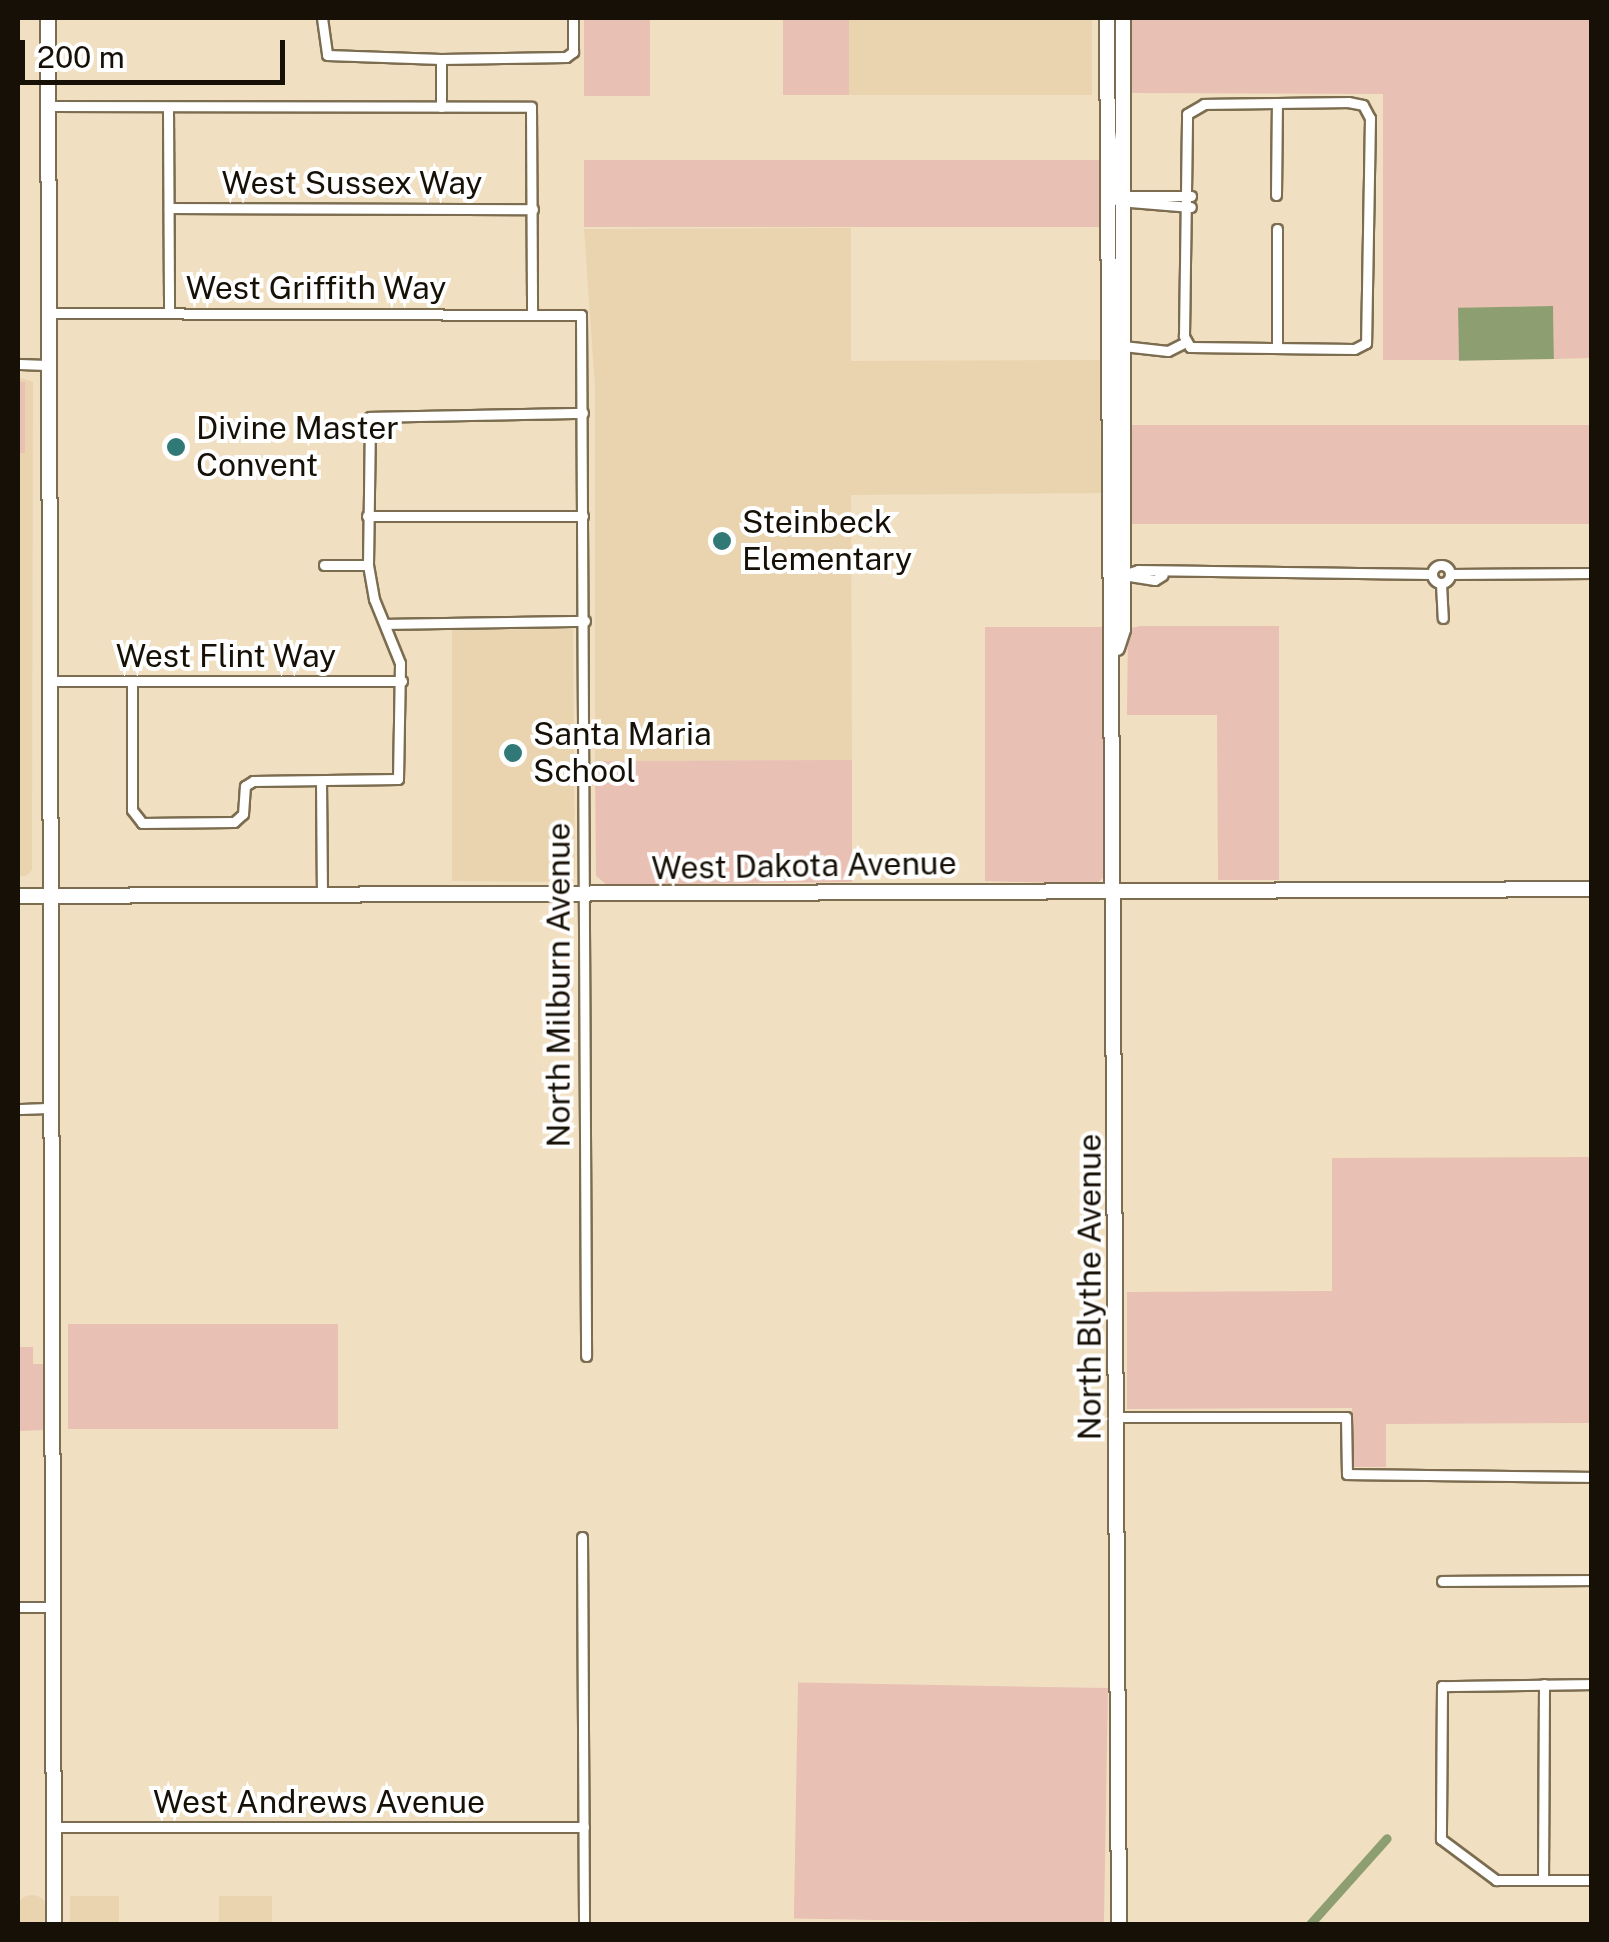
<!DOCTYPE html>
<html>
<head>
<meta charset="utf-8">
<style>
  body { margin:0 }
  #map { position:relative; width:1609px; height:1942px; overflow:hidden; background:#f1dfc1; font-family:"Public Sans",sans-serif }
  div>[style] { position:absolute }
  [style*='--x'] { left:calc(var(--x)*1px); top:calc(var(--y)*1px); width:calc(var(--w)*1px); rotate:calc(var(--a)*1deg) }
  .built>* { inset:0; background:#e9d4af; transform-origin:0 0 }
  .round { border-radius:50% }
  .green>* { inset:0; background:#e8c0b4; transform-origin:0 0 }
  .water>* { inset:0; background:#8d9f71; transform-origin:0 0 }
  .canal>* { height:9px; margin:-4.5px; padding:0 4.5px; transform-origin:4.5px; border-radius:4.5px; background:#8d9f71 }
  .roads { filter:drop-shadow(2px 0 #7c6d51) drop-shadow(-2px 0 #7c6d51) drop-shadow(0 2px #7c6d51) drop-shadow(0 -2px #7c6d51) }
  .street>* { height:9px; margin:-4.5px; padding:0 4.5px; transform-origin:4.5px; border-radius:4.5px; background:#fff }
  .street>.ring { margin:-4.5px; padding:0; box-sizing:content-box; background:none; border:9px solid #fff; border-radius:50% }
  .secondary>* { height:14px; margin:-7px; padding:0 7px; transform-origin:7px; border-radius:7px; background:#fff }
  .dots>* { width:28px; height:28px; translate:-50% -50%; box-sizing:border-box; border:5px solid #fff; border-radius:50% }
  span { translate:-50% -50%; white-space:nowrap; text-align:center; line-height:1.15; -webkit-text-stroke:8px #fff; paint-order:stroke }
  .street-label { font-size:32px; color:#161006 }
  .poi-label { font-size:32px; color:#161006 }
  .left { translate:0 -50%; text-align:left }
  .frame { position:absolute; inset:0; border:20px solid #161006; pointer-events:none }
  .scale { position:absolute; left:20px; top:40px; width:265px; height:45px; box-sizing:border-box; border:5px solid #161006; border-top:0; padding-left:12px; font-size:30px; line-height:35px; white-space:nowrap; color:#161006; -webkit-text-stroke:8px #fff; paint-order:stroke }
</style>
</head>
<body>
<div id="map">
  <div class="built">
    <i style="left:849px;top:18px;width:243px;height:77px"></i>
    <i style="clip-path:polygon(851px 228px,851px 361px,1100px 360px,1101px 493px,851px 495px,852px 760px,595px 761px,595px 387px,584px 229px)"></i>
    <i style="clip-path:polygon(18px 377px,33px 382px,32px 870px,26px 876px,18px 876px)"></i>
    <i style="clip-path:polygon(573px 629px,575px 876px,569px 882px,452px 881px,452px 630px)"></i>
    <i class="round" style="left:16px;top:1895px;width:32px;height:32px"></i>
    <i style="left:119px;top:1896px;width:28px;height:49px;rotate:90deg"></i>
    <i style="left:219px;top:1896px;width:53px;height:28px"></i>
  </div>
  <div class="green">
    <i style="left:584px;top:18px;width:66px;height:78px"></i>
    <i style="left:783px;top:18px;width:66px;height:77px"></i>
    <i style="clip-path:polygon(1128px 18px,1591px 18px,1591px 358px,1554px 359px,1553px 306px,1458px 308px,1459px 360px,1383px 360px,1383px 94px,1130px 93px)"></i>
    <i style="left:1104px;top:160px;width:67px;height:520px;rotate:90deg"></i>
    <i style="left:18px;top:382px;width:7px;height:71px"></i>
    <i style="left:1591px;top:425px;width:99px;height:462px;rotate:90deg"></i>
    <i style="clip-path:polygon(1140px 626px,1279px 626px,1279px 880px,1218px 880px,1217px 715px,1127px 715px,1128px 629px)"></i>
    <i style="clip-path:polygon(985px 627px,1106px 627px,1109px 873px,1096px 884px,985px 881px)"></i>
    <i style="clip-path:polygon(852px 760px,852px 882px,607px 885px,596px 876px,595px 761px)"></i>
    <i style="clip-path:polygon(1591px 1157px,1591px 1423px,1386px 1424px,1386px 1467px,1352px 1467px,1352px 1408px,1127px 1409px,1127px 1292px,1332px 1291px,1332px 1158px)"></i>
    <i style="left:338px;top:1324px;width:105px;height:270px;rotate:90deg"></i>
    <i style="clip-path:polygon(18px 1347px,33px 1347px,33px 1364px,44px 1364px,44px 1430px,18px 1431px)"></i>
    <i style="left:1108px;top:1688px;width:236px;height:310px;rotate:91deg"></i>
  </div>
  <div class="water">
    <i style="left:1553px;top:306px;width:53px;height:95px;rotate:89deg"></i>
  </div>
  <div class="canal">
    <i style="--x:1310;--y:1924;--w:115;--a:-48.2"></i>
  </div>
  <div class="roads">
    <div class="street">
      <i style="--x:322;--y:18;--w:37;--a:82"></i>
      <i style="--x:327;--y:55;--w:114;--a:2"></i>
      <i style="--x:441;--y:59;--w:125;--a:-0.9"></i>
      <i style="--x:566;--y:57;--w:9;--a:-36"></i>
      <i style="--x:573;--y:52;--w:34;--a:-90"></i>
      <i style="--x:441;--y:59;--w:48;--a:90"></i>
      <i style="--x:1348;--y:102;--w:15;--a:11"></i>
      <i style="--x:1363;--y:105;--w:15;--a:62"></i>
      <i style="--x:1370;--y:118;--w:225;--a:91"></i>
      <i style="--x:1366;--y:343;--w:13;--a:153"></i>
      <i style="--x:1354;--y:349;--w:164;--a:-179.3"></i>
      <i style="--x:1190;--y:347;--w:13;--a:-119"></i>
      <i style="--x:1184;--y:336;--w:222;--a:-89.2"></i>
      <i style="--x:1187;--y:114;--w:20;--a:-30"></i>
      <i style="--x:1204;--y:104;--w:144;--a:-0.8"></i>
      <i style="--x:51;--y:106;--w:480;--a:0.1"></i>
      <i style="--x:531;--y:107;--w:205;--a:89.7"></i>
      <i style="--x:168;--y:109;--w:204;--a:89.7"></i>
      <i style="--x:1110;--y:131;--w:70;--a:83.5"></i>
      <i style="--x:1118;--y:201;--w:73;--a:4.7"></i>
      <i style="--x:1276;--y:195;--w:89;--a:-89.4"></i>
      <i style="--x:1123;--y:196;--w:68;--a:0"></i>
      <i style="--x:171;--y:208;--w:362;--a:0.2"></i>
      <i style="--x:50;--y:313;--w:531;--a:0.22"></i>
      <i style="--x:581;--y:315;--w:1041;--a:89.72"></i>
      <i style="--x:1123;--y:346;--w:45;--a:6.3"></i>
      <i style="--x:1168;--y:351;--w:20;--a:-27"></i>
      <i style="--x:1277;--y:346;--w:117;--a:-90"></i>
      <i style="--x:18;--y:364;--w:30;--a:2"></i>
      <i style="--x:367;--y:516;--w:216;--a:0"></i>
      <i style="--x:324;--y:565;--w:44;--a:0"></i>
      <i class="ring" style="left:1432px;top:565px;width:9px;height:9px"></i>
      <i style="--x:1450;--y:574;--w:142;--a:-0.4"></i>
      <i style="--x:1123;--y:575;--w:16;--a:-18"></i>
      <i style="--x:1138;--y:570;--w:293;--a:0.8"></i>
      <i style="--x:1123;--y:575;--w:32;--a:9"></i>
      <i style="--x:1155;--y:580;--w:9;--a:-32"></i>
      <i style="--x:1441;--y:584;--w:34;--a:87"></i>
      <i style="--x:385;--y:624;--w:200;--a:-0.9"></i>
      <i style="--x:49;--y:681;--w:353;--a:0"></i>
      <i style="--x:132;--y:681;--w:129;--a:90"></i>
      <i style="--x:132;--y:810;--w:16;--a:52"></i>
      <i style="--x:142;--y:823;--w:92;--a:-0.6"></i>
      <i style="--x:234;--y:822;--w:12;--a:-42"></i>
      <i style="--x:243;--y:814;--w:28;--a:-86"></i>
      <i style="--x:245;--y:786;--w:9;--a:-32"></i>
      <i style="--x:253;--y:781;--w:145;--a:-0.8"></i>
      <i style="--x:398;--y:779;--w:116;--a:-89"></i>
      <i style="--x:400;--y:663;--w:69;--a:-112.1"></i>
      <i style="--x:374;--y:599;--w:35;--a:-100"></i>
      <i style="--x:368;--y:565;--w:148;--a:-89.2"></i>
      <i style="--x:370;--y:417;--w:213;--a:-1.1"></i>
      <i style="--x:321;--y:781;--w:114;--a:89.5"></i>
      <i style="--x:18;--y:1109;--w:32;--a:-2"></i>
      <i style="--x:1117;--y:1417;--w:229;--a:0"></i>
      <i style="--x:1346;--y:1417;--w:57;--a:89"></i>
      <i style="--x:1347;--y:1474;--w:245;--a:0.7"></i>
      <i style="--x:582;--y:1537;--w:387;--a:89.7"></i>
      <i style="--x:1442;--y:1581;--w:150;--a:-0.4"></i>
      <i style="--x:18;--y:1607;--w:37;--a:0"></i>
      <i style="--x:1592;--y:1684;--w:150;--a:179.2"></i>
      <i style="--x:1442;--y:1686;--w:153;--a:90.4"></i>
      <i style="--x:1441;--y:1839;--w:69;--a:36.7"></i>
      <i style="--x:1496;--y:1880;--w:96;--a:0"></i>
      <i style="--x:55;--y:1827;--w:529;--a:0"></i>
      <i style="--x:1543;--y:1880;--w:196;--a:-89.7"></i>
    </div>
    <div class="secondary">
      <i style="--x:48;--y:18;--w:1906;--a:89.82"></i>
      <i style="--x:1107;--y:18;--w:1906;--a:89.64"></i>
      <i style="--x:1117;--y:648;--w:20;--a:-72"></i>
      <i style="--x:1123;--y:629;--w:611;--a:-90"></i>
      <i style="--x:18;--y:896;--w:1574;--a:-0.25"></i>
    </div>
  </div>
  <div class="dots">
    <i style="left:176px;top:447px;background:#317977"></i>
    <i style="left:722px;top:541px;background:#317977"></i>
    <i style="left:513px;top:753px;background:#317977"></i>
  </div>
  <div class="street-label">
    <span style="left:352px;top:183px">West Sussex Way</span>
    <span style="left:316px;top:288px">West Griffith Way</span>
    <span style="left:226px;top:656px">West Flint Way</span>
    <span style="left:804px;top:866px;rotate:-1deg">West Dakota Avenue</span>
    <span style="left:559px;top:985px;rotate:-90deg">North Milburn Avenue</span>
    <span style="left:1090px;top:1287px;rotate:-90deg">North Blythe Avenue</span>
    <span style="left:319px;top:1802px">West Andrews Avenue</span>
  </div>
  <div class="poi-label">
    <span class="left" style="left:196px;top:447px">Divine Master<br>Convent</span>
    <span class="left" style="left:742px;top:541px">Steinbeck<br>Elementary</span>
    <span class="left" style="left:533px;top:753px">Santa Maria<br>School</span>
  </div>
  <div class="frame"></div>
  <div class="scale">200 m</div>
</div>
</body>
</html>
